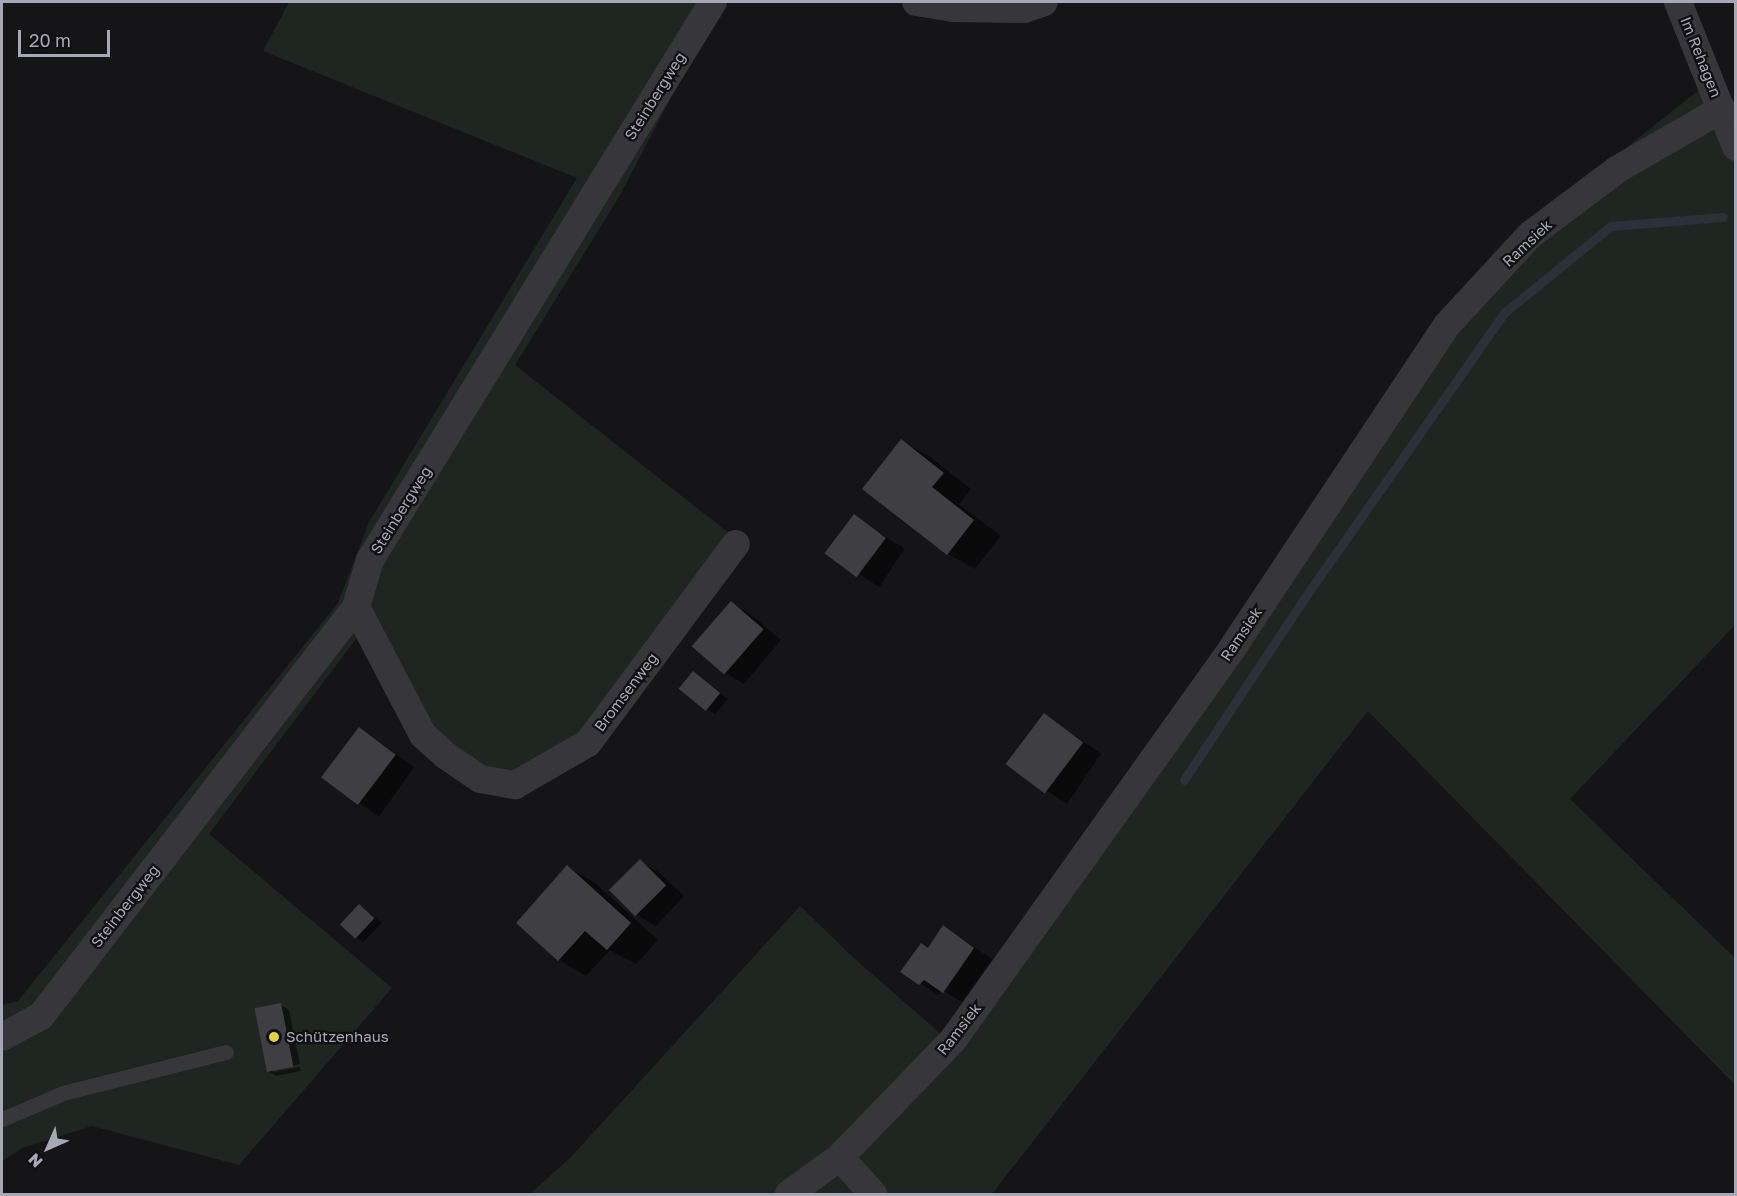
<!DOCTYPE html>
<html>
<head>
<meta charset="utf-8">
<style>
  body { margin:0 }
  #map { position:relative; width:1737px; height:1196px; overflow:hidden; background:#151416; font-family:"Golos Text",sans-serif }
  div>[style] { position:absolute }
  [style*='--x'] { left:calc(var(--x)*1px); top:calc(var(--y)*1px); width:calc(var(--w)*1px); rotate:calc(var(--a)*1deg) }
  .green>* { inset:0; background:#1f2621 }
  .shadow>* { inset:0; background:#0007; transform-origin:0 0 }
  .stream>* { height:9px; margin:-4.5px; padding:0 4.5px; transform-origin:4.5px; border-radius:4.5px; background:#2c3039 }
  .building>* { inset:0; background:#3f3f43; transform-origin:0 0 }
  .service>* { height:15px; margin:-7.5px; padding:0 7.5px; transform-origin:7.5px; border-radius:7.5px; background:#36363b }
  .minor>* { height:28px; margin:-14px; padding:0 14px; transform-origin:14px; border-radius:14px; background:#36363b }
  .dots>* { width:16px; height:16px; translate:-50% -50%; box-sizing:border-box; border:3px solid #100f11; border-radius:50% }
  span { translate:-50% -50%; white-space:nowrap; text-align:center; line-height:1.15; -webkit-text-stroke:4.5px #100f11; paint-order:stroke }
  .street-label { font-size:15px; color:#a7a8b5 }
  .poi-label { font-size:15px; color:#a7a8b5 }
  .left { translate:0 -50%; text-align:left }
  .frame { position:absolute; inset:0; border:3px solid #a7a8b5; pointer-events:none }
  .north { position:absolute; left:18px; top:1118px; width:60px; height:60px; -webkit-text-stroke:4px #100f11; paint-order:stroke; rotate:225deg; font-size:16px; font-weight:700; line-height:24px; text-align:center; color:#a7a8b5 }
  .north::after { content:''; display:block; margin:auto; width:21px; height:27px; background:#a7a8b5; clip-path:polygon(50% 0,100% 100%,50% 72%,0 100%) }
  .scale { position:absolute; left:18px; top:30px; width:92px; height:27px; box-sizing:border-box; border:3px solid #a7a8b5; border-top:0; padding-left:8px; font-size:18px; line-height:21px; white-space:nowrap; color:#a7a8b5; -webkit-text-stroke:4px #100f11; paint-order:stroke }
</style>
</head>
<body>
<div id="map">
  <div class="green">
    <i style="clip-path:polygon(289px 2px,721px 2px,619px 197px,515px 365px,734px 537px,581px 740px,511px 779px,441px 745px,374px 615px,209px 834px,392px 988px,239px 1165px,92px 1126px,22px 1148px,2px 1161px,2px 1005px,18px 1001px,338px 603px,369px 522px,577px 178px,263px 51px)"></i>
    <i style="clip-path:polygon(1709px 82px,1736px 166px,1735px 625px,1570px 799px,1735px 958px,1735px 1085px,1368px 711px,992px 1194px,530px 1194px,571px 1157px,800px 906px,855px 959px,948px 1040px,1524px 229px)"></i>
  </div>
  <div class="shadow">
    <i style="clip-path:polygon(901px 441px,929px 456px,971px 489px,959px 504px,1001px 536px,975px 569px,948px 554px)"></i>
    <i style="left:854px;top:516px;width:60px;height:46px;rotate:33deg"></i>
    <i style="clip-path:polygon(731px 603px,750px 614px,781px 640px,744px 684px,726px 673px,695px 647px)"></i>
    <i style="clip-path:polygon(694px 673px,728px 699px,715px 714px,707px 709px)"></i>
    <i style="left:1044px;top:715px;width:69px;height:61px;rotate:34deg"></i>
    <i style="left:360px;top:729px;width:66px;height:61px;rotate:35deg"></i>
    <i style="clip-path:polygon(640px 861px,658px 872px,684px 896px,656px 926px,637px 915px)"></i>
    <i style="clip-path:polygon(568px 867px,595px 883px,658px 940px,636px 964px,610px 950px,586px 976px,559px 960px,518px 923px)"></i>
    <i style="clip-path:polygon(359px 906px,382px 923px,363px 942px,355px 937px)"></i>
    <i style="clip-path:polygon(944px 927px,992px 959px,962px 1002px,942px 990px,938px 995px,902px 971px,928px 949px)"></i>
    <i style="clip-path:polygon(281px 1005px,289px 1010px,300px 1064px,273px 1069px,273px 1072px,300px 1067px,301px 1071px,276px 1076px,268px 1071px)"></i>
  </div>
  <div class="stream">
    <i style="--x:1184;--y:780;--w:212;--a:-56.5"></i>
    <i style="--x:1301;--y:603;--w:355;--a:-55"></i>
    <i style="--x:1505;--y:312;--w:136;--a:-39.1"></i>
    <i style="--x:1611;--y:226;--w:112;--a:-4.6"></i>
  </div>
  <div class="building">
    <i style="clip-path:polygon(901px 439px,944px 473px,932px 487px,974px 520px,947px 555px,862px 489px)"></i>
    <i style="left:854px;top:514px;width:40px;height:49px;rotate:37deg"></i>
    <i style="left:731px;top:601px;width:43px;height:60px;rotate:41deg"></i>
    <i style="left:693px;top:671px;width:35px;height:23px;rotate:39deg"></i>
    <i style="left:1044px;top:713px;width:49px;height:64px;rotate:37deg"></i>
    <i style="left:359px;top:727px;width:46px;height:63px;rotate:37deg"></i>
    <i style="left:640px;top:859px;width:37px;height:44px;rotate:45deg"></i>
    <i style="clip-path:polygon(567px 865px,631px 923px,607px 950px,585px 931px,558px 961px,516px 923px)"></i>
    <i style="left:359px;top:904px;width:21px;height:28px;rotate:43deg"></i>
    <i style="clip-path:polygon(943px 925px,974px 948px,943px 993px,924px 980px,919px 985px,900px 972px,921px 943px,928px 948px)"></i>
    <i style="left:281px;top:1003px;width:65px;height:27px;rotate:79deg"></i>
  </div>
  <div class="service">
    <i style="--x:2;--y:1119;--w:66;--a:-23.1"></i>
    <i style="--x:63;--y:1093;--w:168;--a:-14.1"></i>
  </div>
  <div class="minor">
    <i style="--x:916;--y:2;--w:38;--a:9"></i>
    <i style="--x:954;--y:8;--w:70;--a:0.8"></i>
    <i style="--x:1024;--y:9;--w:21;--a:-19"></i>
    <i style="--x:1678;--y:2;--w:156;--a:68.2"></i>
    <i style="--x:356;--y:607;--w:144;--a:62.4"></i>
    <i style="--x:423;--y:735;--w:30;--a:42"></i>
    <i style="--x:445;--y:755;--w:42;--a:34.4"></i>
    <i style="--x:480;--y:779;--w:36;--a:10"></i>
    <i style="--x:515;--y:785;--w:84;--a:-29.9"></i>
    <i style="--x:588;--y:743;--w:248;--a:-53.4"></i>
    <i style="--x:2;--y:1037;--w:44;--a:-28.3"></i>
    <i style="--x:41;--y:1016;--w:516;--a:-52.4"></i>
    <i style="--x:356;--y:607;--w:49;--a:-73.4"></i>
    <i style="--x:370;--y:560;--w:655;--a:-58.42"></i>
    <i style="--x:840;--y:1157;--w:50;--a:48.3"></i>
    <i style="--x:789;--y:1194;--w:63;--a:-36"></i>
    <i style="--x:840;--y:1157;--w:163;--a:-46"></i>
    <i style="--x:953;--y:1040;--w:486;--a:-54.5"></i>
    <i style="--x:1235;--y:644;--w:383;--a:-56.4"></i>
    <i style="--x:1447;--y:325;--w:122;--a:-47.3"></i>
    <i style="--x:1530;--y:235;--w:110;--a:-36.9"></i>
    <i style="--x:1618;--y:169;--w:120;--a:-30"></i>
  </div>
  <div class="dots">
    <i style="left:274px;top:1037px;background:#e3d13f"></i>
  </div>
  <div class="street-label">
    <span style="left:1701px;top:57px;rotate:68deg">Im Rehagen</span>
    <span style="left:655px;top:96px;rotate:-58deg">Steinbergweg</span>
    <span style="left:1527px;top:243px;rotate:-43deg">Ramsiek</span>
    <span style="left:401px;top:510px;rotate:-58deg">Steinbergweg</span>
    <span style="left:1241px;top:634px;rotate:-56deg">Ramsiek</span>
    <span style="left:626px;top:692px;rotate:-53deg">Bromsenweg</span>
    <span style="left:125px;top:906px;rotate:-52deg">Steinbergweg</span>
    <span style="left:959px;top:1029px;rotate:-52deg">Ramsiek</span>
  </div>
  <div class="poi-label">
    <span class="left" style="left:286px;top:1037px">Schützenhaus</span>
  </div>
  <div class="frame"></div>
  <div class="north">N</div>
  <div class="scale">20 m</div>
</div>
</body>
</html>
